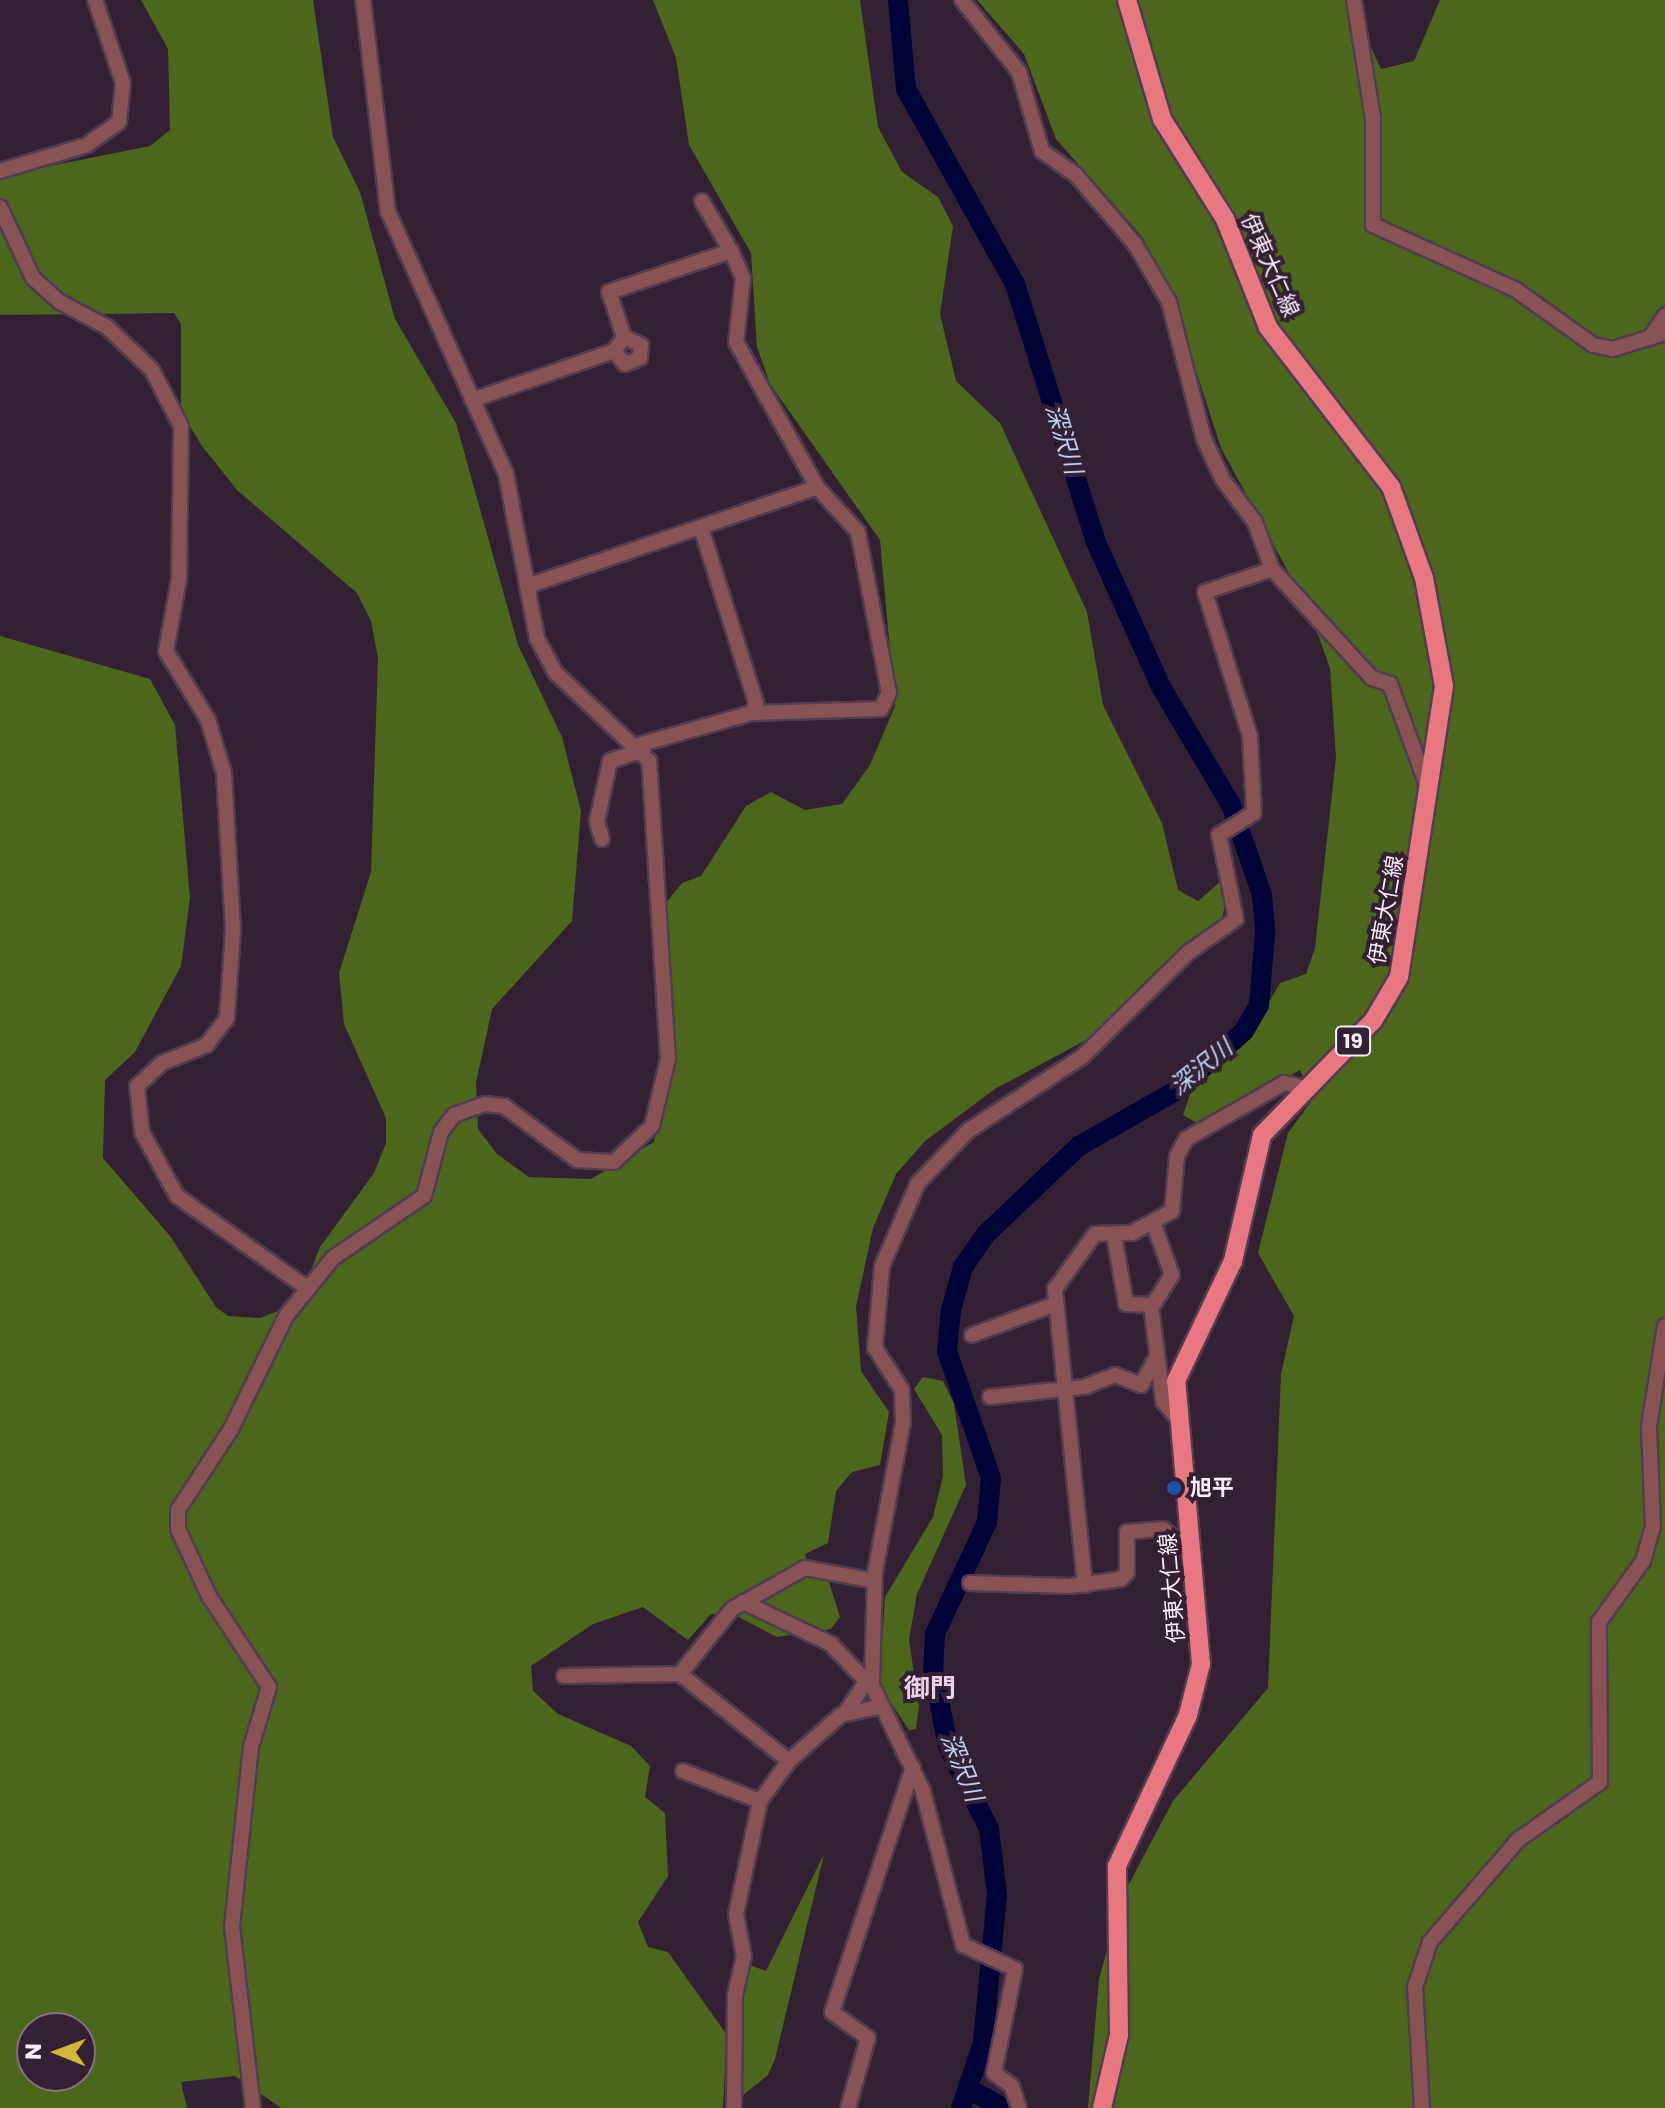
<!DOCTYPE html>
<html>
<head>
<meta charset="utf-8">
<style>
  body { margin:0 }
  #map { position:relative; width:1665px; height:2108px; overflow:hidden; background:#342033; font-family:Poppins,"Noto Sans JP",sans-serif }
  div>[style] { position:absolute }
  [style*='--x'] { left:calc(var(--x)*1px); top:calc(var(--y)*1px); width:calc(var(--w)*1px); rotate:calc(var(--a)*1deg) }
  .forest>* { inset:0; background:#4c661b }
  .river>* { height:20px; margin:-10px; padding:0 10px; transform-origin:10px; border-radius:10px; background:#000238 }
  .roads { filter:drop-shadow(2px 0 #503d4f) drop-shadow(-2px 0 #503d4f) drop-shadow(0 2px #503d4f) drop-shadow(0 -2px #503d4f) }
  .minor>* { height:14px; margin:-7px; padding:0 7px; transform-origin:7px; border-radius:7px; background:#895255 }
  .major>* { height:18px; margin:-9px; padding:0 9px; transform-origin:9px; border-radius:9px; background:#e97781 }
  .dots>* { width:22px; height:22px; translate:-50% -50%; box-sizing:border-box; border:4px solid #342033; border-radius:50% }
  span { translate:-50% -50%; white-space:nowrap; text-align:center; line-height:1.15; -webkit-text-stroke:8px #342033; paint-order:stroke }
  .shield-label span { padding:2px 6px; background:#342033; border:2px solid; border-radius:6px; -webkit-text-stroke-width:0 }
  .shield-label { font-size:20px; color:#fbeefa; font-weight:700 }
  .street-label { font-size:22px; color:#fbeefa }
  .poi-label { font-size:22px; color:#fbeefa; font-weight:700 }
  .left { translate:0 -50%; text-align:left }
  .water-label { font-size:24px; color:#bad0f2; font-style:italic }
  .quarter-label { font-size:26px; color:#ead0e8; font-weight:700 }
  .north { position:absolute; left:16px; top:2012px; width:80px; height:80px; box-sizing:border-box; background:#342033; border:2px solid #847283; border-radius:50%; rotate:271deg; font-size:22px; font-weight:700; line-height:32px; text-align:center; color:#fbeefa }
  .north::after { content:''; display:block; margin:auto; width:28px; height:36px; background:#d1b736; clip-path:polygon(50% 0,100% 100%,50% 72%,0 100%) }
</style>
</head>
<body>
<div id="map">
  <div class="forest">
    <i style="clip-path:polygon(evenodd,141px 0,313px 0,333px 137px,360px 192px,395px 319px,456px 423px,518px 645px,562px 737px,581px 811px,572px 921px,492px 1009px,476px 1083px,478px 1129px,497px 1154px,529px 1177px,591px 1179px,654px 1142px,667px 1071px,659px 916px,666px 903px,682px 883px,701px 876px,746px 806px,771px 792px,805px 810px,842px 804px,870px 765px,895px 706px,880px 540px,770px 384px,757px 347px,751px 253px,689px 145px,676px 58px,653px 0,860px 0,878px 127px,902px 172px,938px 197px,953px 226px,940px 314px,956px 381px,1000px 423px,1087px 612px,1103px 705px,1162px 823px,1178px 890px,1198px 901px,1220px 882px,1226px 896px,1222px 922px,1189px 943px,1086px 1040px,995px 1089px,925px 1141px,896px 1174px,873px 1228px,856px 1307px,861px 1371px,889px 1412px,880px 1465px,852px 1472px,836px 1491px,828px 1543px,805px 1554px,809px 1572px,829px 1582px,840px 1617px,831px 1629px,777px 1637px,731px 1613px,711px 1614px,688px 1640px,643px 1607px,593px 1624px,531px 1666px,533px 1691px,558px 1714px,631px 1746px,650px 1766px,645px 1797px,665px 1813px,668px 1876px,638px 1922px,648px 1947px,668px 1952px,727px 2035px,723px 2108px,281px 2108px,235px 2076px,181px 2082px,187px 2108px,0 2108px,0 636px,150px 679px,175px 725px,190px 898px,181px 966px,135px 1052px,105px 1080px,103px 1158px,170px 1236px,216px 1307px,228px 1316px,260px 1318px,283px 1309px,306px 1284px,320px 1247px,374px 1173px,386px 1143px,386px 1118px,344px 1024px,339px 973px,371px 872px,378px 658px,371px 621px,357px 593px,237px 490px,202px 446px,181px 412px,181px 324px,174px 313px,0 315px,0 176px,150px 146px,170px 130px,168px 49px,141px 0,32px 2028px,80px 2028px,80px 2076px,32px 2076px,32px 2028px)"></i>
    <i style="clip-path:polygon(977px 0,1349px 0,1381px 69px,1414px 61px,1440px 0,1665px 0,1665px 2108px,1088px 2108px,1099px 1979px,1122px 1897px,1173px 1801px,1268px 1688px,1281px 1374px,1294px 1316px,1258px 1253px,1288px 1133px,1313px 1099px,1300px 1070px,1201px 1125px,1183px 1115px,1191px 1092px,1252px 1032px,1280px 983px,1306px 974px,1315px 948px,1336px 758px,1330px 668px,1310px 612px,1221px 448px,1183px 330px,1140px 234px,1056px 139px,1024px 54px)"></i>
    <i style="clip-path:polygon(923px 1377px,943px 1381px,954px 1404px,966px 1485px,917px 1594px,909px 1640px,919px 1706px,916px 1729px,909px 1730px,881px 1688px,881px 1661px,885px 1597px,933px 1517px,943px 1476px,942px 1435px,914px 1389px)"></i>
    <i style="clip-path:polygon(824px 1854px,775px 2059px,768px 2075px,742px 2096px,741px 1994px,750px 1965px,766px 1971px)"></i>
  </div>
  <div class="river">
    <i style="--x:898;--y:0;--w:89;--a:84.9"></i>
    <i style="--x:906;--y:89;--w:223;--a:60.8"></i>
    <i style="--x:1015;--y:284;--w:268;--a:72.6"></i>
    <i style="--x:1095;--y:540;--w:161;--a:65.8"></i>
    <i style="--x:1161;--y:687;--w:137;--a:59.3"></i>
    <i style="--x:1231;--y:805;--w:95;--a:71"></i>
    <i style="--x:1262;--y:895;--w:38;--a:85"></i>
    <i style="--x:1265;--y:933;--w:72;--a:94.8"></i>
    <i style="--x:1259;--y:1005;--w:30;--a:120"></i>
    <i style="--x:1244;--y:1031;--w:87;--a:138.3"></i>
    <i style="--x:1179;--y:1089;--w:115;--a:150.3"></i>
    <i style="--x:1079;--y:1146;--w:128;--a:136.6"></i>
    <i style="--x:986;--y:1234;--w:40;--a:124.9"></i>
    <i style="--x:963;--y:1267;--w:45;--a:105.6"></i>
    <i style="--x:951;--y:1310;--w:41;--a:95.6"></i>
    <i style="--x:947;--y:1351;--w:134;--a:70.9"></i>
    <i style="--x:991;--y:1478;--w:44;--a:95.2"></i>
    <i style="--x:987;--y:1522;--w:123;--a:114.9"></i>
    <i style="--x:935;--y:1634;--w:35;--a:93"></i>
    <i style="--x:933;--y:1669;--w:78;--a:79"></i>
    <i style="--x:948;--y:1746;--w:93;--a:63.7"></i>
    <i style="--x:989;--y:1829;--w:65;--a:83"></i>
    <i style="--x:997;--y:1894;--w:150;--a:95.4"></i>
    <i style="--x:983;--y:2043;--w:69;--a:108.7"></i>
    <i style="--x:969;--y:2089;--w:39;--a:29"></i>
  </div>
  <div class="roads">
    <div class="minor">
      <i style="--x:962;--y:0;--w:92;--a:51.6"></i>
      <i style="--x:1019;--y:72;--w:82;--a:73.8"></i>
      <i style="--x:1042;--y:151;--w:42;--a:35.2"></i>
      <i style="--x:1076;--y:175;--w:91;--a:49.5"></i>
      <i style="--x:1135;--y:244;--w:67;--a:59.6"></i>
      <i style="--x:1169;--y:302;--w:141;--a:75.7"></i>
      <i style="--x:1204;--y:439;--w:45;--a:65.1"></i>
      <i style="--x:1223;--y:480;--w:53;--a:52.7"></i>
      <i style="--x:1255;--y:522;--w:50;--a:70.1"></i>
      <i style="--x:1272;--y:569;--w:148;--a:47.5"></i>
      <i style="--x:1372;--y:678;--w:19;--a:18"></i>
      <i style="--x:1390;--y:684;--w:114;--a:70"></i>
      <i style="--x:1354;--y:0;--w:120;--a:80.9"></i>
      <i style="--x:1373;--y:118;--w:107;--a:90"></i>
      <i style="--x:1373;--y:225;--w:157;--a:24.4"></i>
      <i style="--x:1516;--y:290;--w:95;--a:35.5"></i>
      <i style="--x:1593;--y:345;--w:20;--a:11"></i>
      <i style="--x:1613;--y:349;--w:54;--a:-17.1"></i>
      <i style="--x:0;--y:171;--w:91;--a:-16.6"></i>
      <i style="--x:87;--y:145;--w:39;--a:-36"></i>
      <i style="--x:119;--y:122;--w:39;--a:-84"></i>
      <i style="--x:123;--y:83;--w:88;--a:-108.6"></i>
      <i style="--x:702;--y:201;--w:58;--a:59.9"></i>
      <i style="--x:0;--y:207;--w:78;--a:65.1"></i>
      <i style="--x:33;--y:278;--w:36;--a:42"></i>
      <i style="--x:60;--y:302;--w:53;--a:28"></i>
      <i style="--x:107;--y:327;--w:62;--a:43.7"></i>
      <i style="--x:152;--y:370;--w:63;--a:62.6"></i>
      <i style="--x:181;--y:426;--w:153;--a:90.7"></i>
      <i style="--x:179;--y:579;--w:73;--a:100.2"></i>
      <i style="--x:166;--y:651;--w:81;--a:58.7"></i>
      <i style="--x:208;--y:720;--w:55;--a:73.2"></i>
      <i style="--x:224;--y:773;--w:157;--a:86.7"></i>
      <i style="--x:233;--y:930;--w:88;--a:93.9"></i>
      <i style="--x:227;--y:1018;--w:34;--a:127"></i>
      <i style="--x:207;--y:1045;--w:48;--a:158.2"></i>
      <i style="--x:162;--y:1063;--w:34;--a:137"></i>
      <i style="--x:137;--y:1086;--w:46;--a:83.8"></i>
      <i style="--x:142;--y:1132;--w:73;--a:61.3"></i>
      <i style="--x:177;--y:1196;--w:159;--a:35.3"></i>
      <i style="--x:1650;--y:338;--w:27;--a:-56"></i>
      <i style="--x:614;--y:351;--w:17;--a:50"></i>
      <i style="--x:625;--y:364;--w:16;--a:-22"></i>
      <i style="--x:640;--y:358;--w:13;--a:-86"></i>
      <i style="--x:641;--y:345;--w:19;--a:-155"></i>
      <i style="--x:472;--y:400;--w:150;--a:-19"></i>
      <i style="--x:614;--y:351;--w:17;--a:-54"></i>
      <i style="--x:624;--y:337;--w:47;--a:-108.4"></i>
      <i style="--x:609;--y:292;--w:129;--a:-18.6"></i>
      <i style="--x:731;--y:251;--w:30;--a:66"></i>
      <i style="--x:743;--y:278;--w:64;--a:96.2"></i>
      <i style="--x:736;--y:342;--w:166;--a:60.8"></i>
      <i style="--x:817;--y:487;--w:61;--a:47.7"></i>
      <i style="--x:858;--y:532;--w:164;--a:79.1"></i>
      <i style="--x:889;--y:693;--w:18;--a:117"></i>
      <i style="--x:881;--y:709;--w:129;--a:178.2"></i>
      <i style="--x:527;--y:586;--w:306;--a:-18.8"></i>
      <i style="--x:638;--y:745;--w:118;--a:-15.7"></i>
      <i style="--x:752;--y:713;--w:11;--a:-68"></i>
      <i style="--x:756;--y:703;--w:184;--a:-107.4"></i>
      <i style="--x:602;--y:839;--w:19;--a:-106"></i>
      <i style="--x:597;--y:821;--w:61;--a:-77.8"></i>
      <i style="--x:610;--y:761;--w:35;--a:-18"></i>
      <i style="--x:1114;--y:1235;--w:70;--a:80.1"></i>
      <i style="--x:1126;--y:1304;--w:27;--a:2"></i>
      <i style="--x:1153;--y:1305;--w:36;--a:-58"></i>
      <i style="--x:1172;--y:1275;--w:56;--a:-109.7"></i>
      <i style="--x:1151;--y:1305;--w:97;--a:82.9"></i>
      <i style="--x:1163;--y:1401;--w:21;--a:51"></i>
      <i style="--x:972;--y:1335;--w:86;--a:-20.3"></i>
      <i style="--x:990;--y:1397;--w:95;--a:-6.1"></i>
      <i style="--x:1084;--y:1387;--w:33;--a:-21"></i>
      <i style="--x:1115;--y:1375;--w:28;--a:21"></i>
      <i style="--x:1141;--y:1385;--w:33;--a:-61"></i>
      <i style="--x:970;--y:1583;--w:100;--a:1.7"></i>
      <i style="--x:1070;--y:1586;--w:51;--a:-7.8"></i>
      <i style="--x:1121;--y:1579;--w:8;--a:-45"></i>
      <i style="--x:1127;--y:1573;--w:41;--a:-90"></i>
      <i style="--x:1127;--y:1532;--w:36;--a:-5"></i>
      <i style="--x:1163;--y:1529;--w:39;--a:38"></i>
      <i style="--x:1085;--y:1585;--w:298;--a:-95.8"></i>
      <i style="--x:1055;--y:1289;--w:68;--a:-54"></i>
      <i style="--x:1095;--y:1234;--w:37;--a:-2"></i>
      <i style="--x:1132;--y:1233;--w:46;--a:-28.8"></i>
      <i style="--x:1172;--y:1211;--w:55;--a:-84.8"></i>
      <i style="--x:1177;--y:1156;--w:19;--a:-62"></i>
      <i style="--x:1186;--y:1139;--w:113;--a:-29.7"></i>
      <i style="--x:1284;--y:1083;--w:22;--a:13"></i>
      <i style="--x:743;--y:1602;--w:98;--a:25.5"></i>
      <i style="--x:831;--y:1644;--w:50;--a:46.6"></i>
      <i style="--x:680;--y:1674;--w:83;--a:-51.3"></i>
      <i style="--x:732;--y:1609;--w:84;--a:-29.3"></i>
      <i style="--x:805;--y:1568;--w:71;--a:10.5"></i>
      <i style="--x:564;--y:1676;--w:116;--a:-1"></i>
      <i style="--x:680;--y:1674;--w:139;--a:38.6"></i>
      <i style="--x:846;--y:1712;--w:43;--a:-56.3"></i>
      <i style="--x:683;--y:1771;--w:83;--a:21.3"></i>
      <i style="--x:253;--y:2108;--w:182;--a:-96.6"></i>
      <i style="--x:232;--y:1927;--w:181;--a:-84"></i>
      <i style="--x:251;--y:1747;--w:63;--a:-73.3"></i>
      <i style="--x:269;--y:1687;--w:109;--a:-123.4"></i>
      <i style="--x:209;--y:1596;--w:74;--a:-114.8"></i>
      <i style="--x:178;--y:1529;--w:19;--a:-90"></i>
      <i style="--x:178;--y:1510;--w:97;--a:-56.8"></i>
      <i style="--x:231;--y:1429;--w:126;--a:-64"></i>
      <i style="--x:286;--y:1316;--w:75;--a:-51"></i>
      <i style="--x:333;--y:1258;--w:110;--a:-34.3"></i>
      <i style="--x:424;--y:1196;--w:66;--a:-75.1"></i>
      <i style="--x:441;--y:1132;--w:21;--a:-53"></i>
      <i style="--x:454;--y:1115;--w:33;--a:-20"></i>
      <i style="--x:485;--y:1104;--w:19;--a:6"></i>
      <i style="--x:504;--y:1106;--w:91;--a:36.5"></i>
      <i style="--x:577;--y:1160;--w:37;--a:3"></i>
      <i style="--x:614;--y:1162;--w:52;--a:-43.5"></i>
      <i style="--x:652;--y:1126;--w:69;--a:-76.6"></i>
      <i style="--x:668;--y:1059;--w:299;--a:-93.6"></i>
      <i style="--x:649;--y:761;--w:129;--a:-136.6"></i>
      <i style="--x:555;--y:672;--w:38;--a:-118"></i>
      <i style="--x:537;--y:638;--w:167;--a:-100.7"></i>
      <i style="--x:506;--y:474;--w:287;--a:-114.2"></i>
      <i style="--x:388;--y:212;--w:213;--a:-96.7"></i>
      <i style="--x:734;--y:2108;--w:113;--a:-89.5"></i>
      <i style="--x:735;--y:1995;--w:39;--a:-77"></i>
      <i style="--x:744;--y:1957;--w:44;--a:-100.5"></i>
      <i style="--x:736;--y:1914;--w:116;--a:-78"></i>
      <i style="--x:760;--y:1801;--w:49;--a:-54.1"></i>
      <i style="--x:789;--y:1761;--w:69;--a:-41.5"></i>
      <i style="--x:841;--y:1715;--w:38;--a:-12"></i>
      <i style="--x:848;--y:2108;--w:73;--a:-74.1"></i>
      <i style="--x:868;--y:2038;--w:44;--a:-144.2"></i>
      <i style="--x:832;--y:2012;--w:258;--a:-71.7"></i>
      <i style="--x:1019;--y:2108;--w:23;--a:-108"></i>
      <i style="--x:1012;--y:2086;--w:22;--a:-144"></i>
      <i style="--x:994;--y:2073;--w:106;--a:-78.6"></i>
      <i style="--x:1015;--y:1969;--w:57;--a:-155.2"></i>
      <i style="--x:963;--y:1945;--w:159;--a:-104.6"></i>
      <i style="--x:923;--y:1791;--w:118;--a:-115.7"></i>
      <i style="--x:872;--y:1685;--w:113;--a:-88.5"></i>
      <i style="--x:875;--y:1572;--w:153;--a:-79.4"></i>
      <i style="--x:903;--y:1422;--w:32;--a:-92"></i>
      <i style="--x:902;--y:1390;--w:50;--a:-122.7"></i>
      <i style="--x:875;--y:1348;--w:82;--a:-85.1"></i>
      <i style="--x:882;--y:1266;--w:90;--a:-66.6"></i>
      <i style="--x:918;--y:1183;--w:74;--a:-46.1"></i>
      <i style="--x:969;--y:1130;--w:135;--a:-32.9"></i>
      <i style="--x:1082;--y:1057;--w:150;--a:-44.5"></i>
      <i style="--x:1189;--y:952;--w:57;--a:-35.1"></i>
      <i style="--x:1236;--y:919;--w:86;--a:-101.4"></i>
      <i style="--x:1219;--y:835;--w:41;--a:-32.2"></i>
      <i style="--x:1254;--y:813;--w:77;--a:-93"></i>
      <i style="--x:1250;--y:736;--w:151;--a:-107.4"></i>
      <i style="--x:1205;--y:592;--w:71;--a:-18.9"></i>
      <i style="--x:1422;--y:2108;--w:121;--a:-93.3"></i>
      <i style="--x:1415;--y:1987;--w:47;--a:-71.6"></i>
      <i style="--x:1430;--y:1942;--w:135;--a:-49.2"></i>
      <i style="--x:1518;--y:1840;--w:100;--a:-35.3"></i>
      <i style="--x:1600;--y:1782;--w:160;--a:-90.4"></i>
      <i style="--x:1599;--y:1622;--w:75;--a:-54.2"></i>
      <i style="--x:1643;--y:1561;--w:35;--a:-74"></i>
      <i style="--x:1653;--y:1527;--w:101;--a:-92.3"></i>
      <i style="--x:1649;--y:1426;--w:101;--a:-80.9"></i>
    </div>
    <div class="major">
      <i style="--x:1102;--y:2108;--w:75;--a:-76.9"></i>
      <i style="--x:1119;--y:2035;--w:169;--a:-90.7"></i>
      <i style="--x:1117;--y:1866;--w:167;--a:-64.8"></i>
      <i style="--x:1188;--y:1715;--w:53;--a:-75.7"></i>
      <i style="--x:1201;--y:1664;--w:284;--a:-95"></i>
      <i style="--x:1176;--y:1381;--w:133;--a:-64.6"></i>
      <i style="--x:1233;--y:1261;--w:129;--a:-77"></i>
      <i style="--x:1262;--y:1135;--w:159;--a:-45.8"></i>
      <i style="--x:1373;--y:1021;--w:51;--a:-59.4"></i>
      <i style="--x:1399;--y:977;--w:294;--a:-81.2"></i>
      <i style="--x:1444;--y:686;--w:110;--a:-100.5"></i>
      <i style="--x:1424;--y:578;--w:97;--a:-109.9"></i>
      <i style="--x:1391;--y:487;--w:202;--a:-127.6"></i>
      <i style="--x:1268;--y:327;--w:116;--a:-111.7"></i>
      <i style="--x:1225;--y:219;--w:118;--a:-122.2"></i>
      <i style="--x:1162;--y:119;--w:124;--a:-106.4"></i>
    </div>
  </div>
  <div class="dots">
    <i style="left:1174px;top:1488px;background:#1a4fb4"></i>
  </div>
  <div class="shield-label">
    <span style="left:1353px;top:1041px">19</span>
  </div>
  <div class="street-label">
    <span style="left:1270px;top:265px;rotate:66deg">伊東大仁線</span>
    <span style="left:1386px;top:910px;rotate:-80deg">伊東大仁線</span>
    <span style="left:1172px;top:1588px;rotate:-95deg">伊東大仁線</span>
  </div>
  <div class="poi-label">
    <span class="left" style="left:1190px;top:1488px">旭平</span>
  </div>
  <div class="water-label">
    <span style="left:1064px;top:439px;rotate:73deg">深沢川</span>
    <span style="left:1201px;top:1067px;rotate:-39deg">深沢川</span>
    <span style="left:962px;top:1767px;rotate:68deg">深沢川</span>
  </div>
  <div class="quarter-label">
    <span style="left:930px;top:1689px">御門</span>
  </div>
  <div class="north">N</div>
</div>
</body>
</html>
